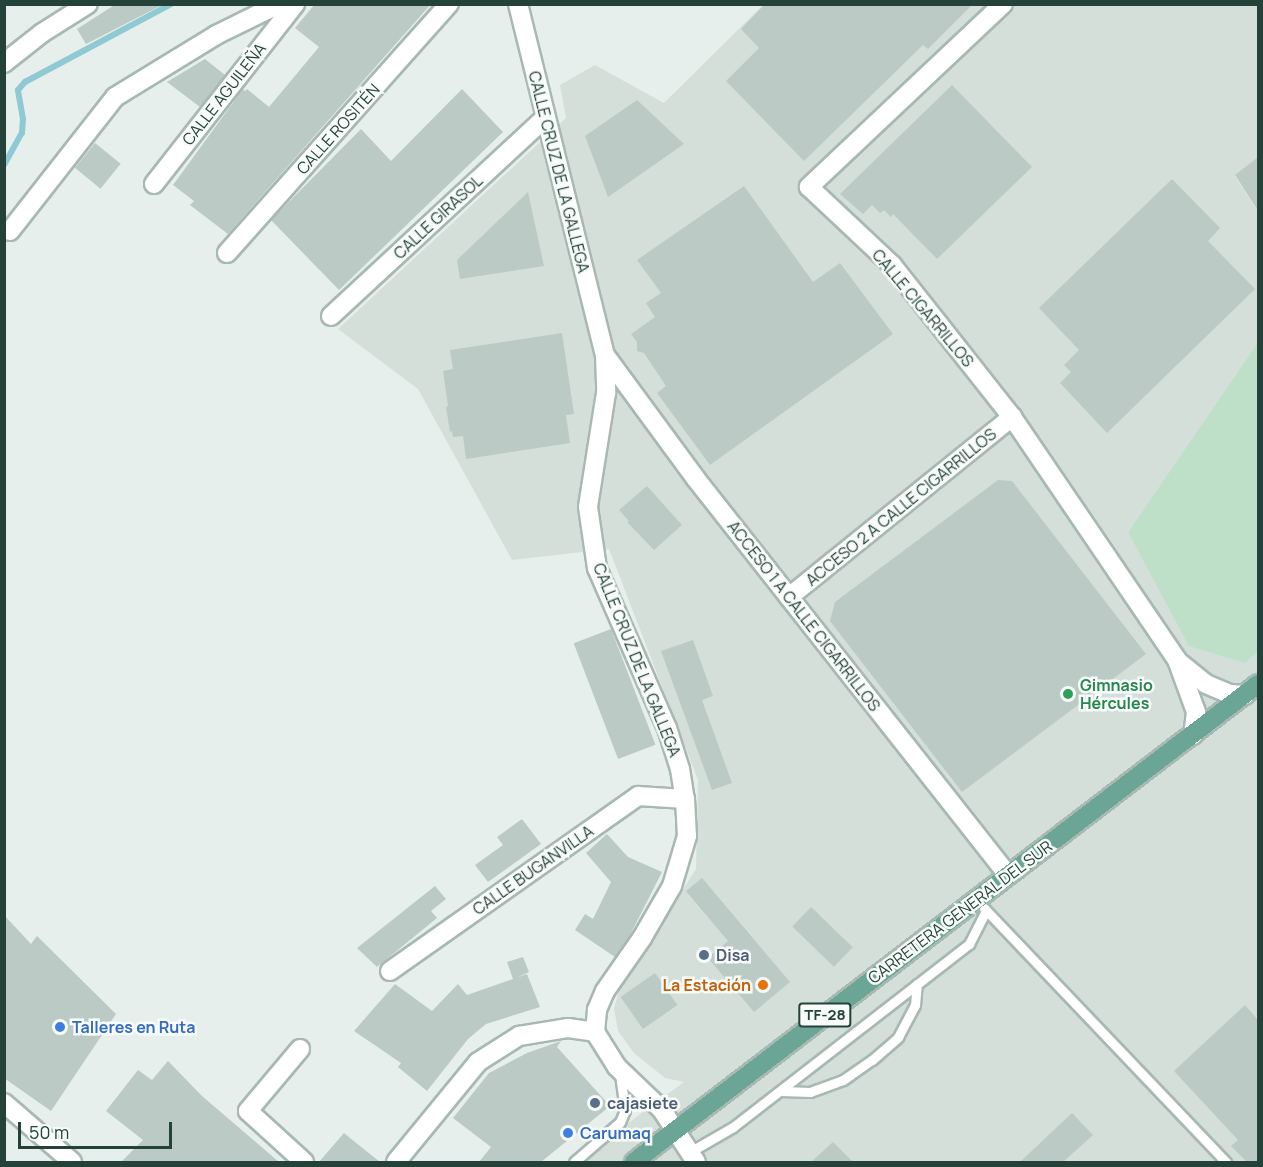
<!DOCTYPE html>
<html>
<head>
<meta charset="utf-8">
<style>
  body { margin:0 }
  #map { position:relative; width:1263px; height:1167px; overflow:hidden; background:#e6efeb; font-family:Manrope,sans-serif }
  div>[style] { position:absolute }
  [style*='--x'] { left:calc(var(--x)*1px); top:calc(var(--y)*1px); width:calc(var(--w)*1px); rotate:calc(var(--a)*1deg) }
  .built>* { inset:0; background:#d4dfda }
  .green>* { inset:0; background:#bfe0c8 }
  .stream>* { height:6px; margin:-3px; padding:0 3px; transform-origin:3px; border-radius:3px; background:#8ec9d4 }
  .building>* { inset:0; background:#bbcac4; transform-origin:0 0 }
  .roads { filter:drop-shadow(2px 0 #a8b8b2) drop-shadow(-2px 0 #a8b8b2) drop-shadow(0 2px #a8b8b2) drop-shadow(0 -2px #a8b8b2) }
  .lane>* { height:9px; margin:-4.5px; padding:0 4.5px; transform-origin:4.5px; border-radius:4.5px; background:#fff }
  .street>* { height:18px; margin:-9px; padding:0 9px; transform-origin:9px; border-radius:9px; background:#fff }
  .primary>* { height:18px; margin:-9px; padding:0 9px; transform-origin:9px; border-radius:9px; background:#6aa596 }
  .dots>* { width:16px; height:16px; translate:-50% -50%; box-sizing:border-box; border:3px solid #f7fbf9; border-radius:50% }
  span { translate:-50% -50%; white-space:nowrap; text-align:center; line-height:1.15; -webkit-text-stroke:5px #f7fbf9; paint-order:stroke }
  .shield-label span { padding:2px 4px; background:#f7fbf9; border:2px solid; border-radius:4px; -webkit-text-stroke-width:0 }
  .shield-label { font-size:15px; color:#24423a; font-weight:700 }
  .street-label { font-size:16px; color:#24423a }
  .leisure-label { font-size:16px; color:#27864d; font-weight:700 }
  .left { translate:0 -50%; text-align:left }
  .service-label { font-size:16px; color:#4e5e75; font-weight:700 }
  .food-label { font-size:16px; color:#c56008; font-weight:700 }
  .right { translate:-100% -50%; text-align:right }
  .shop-label { font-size:16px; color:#366cbe; font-weight:700 }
  .frame { position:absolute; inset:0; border:6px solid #24423a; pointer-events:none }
  .scale { position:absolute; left:18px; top:1122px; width:154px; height:27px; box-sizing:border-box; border:3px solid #24423a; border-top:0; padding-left:8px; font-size:18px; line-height:21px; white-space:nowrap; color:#24423a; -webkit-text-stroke:4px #f7fbf9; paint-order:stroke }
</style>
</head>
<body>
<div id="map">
  <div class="built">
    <i style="clip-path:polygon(763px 5px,1258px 5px,1258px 157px,1235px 176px,1258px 212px,1258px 342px,1128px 532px,1245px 663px,1258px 652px,1258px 1162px,575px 1162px,684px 1082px,665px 1078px,634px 1053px,618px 1031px,614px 1008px,620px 988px,696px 869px,698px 780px,609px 549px,512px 560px,418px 389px,338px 329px,566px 118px,560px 85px,595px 65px,664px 103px)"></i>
  </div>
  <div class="green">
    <i style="clip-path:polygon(1258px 342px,1258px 652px,1245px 663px,1189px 646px,1128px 532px)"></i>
  </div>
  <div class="stream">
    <i style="--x:4;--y:165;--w:37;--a:-61"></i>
    <i style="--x:22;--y:133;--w:14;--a:-86"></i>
    <i style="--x:23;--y:119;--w:29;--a:-100"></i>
    <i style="--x:18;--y:90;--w:11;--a:-49"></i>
    <i style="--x:25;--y:82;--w:166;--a:-28.1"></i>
  </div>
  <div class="building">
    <i style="clip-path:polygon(116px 4px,164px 4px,86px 44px,77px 29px)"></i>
    <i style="clip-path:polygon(315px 4px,431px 4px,228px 234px,190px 205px,194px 201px,173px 185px,243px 89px,245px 91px,247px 89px,269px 107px,319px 47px,295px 28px)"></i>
    <i style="clip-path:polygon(765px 4px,973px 4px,928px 49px,923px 45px,804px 161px,726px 81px,759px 48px,741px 29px)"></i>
    <i style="clip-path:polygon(205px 59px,225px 75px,200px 107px,167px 82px)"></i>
    <i style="clip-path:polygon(952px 85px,1032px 167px,937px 259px,893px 214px,891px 217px,884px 210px,880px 213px,872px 205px,863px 214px,840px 194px)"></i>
    <i style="clip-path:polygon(462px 89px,503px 132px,339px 290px,271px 220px,361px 129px,391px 161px)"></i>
    <i style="clip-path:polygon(637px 100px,684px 144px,608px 197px,585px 136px)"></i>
    <i style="left:95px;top:143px;width:33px;height:32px;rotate:39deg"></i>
    <i style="clip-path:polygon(1258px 157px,1258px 211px,1235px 175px)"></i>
    <i style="clip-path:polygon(1172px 179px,1220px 228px,1208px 241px,1255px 289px,1107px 433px,1060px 383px,1071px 372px,1064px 365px,1079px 350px,1039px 308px)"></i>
    <i style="clip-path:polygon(744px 186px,813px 282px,840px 263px,893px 334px,710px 465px,657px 393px,666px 386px,644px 353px,637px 351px,637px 342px,631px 334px,655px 317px,646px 303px,661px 293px,637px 260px)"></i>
    <i style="clip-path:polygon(528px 192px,544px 266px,460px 279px,457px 260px)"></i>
    <i style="clip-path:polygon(562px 333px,574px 414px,566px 415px,570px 443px,466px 459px,463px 436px,453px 437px,452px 431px,450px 432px,446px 407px,448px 406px,443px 371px,453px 369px,450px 350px)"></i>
    <i style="clip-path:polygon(998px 480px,1012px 481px,1146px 654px,962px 792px,830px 621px,835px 602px)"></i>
    <i style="clip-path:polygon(647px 486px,682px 525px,654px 550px,627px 522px,629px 521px,619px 510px)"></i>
    <i style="left:611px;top:629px;width:124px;height:40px;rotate:69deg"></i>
    <i style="clip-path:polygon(693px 640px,713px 696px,702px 700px,732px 783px,712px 790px,661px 651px)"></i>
    <i style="clip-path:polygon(522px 819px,541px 844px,488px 882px,475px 865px,503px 845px,497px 837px)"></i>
    <i style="clip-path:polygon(607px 834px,628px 857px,662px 872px,630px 935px,615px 957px,575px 930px,585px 914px,593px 919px,611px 882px,586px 853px)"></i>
    <i style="clip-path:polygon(702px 878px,790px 982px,754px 1012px,708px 958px,728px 941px,686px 891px)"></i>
    <i style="clip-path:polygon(435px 886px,446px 899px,431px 911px,437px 918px,377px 967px,357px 948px)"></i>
    <i style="left:811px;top:907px;width:58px;height:27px;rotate:44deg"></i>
    <i style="clip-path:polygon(4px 915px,31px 944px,37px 936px,116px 1014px,51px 1111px,4px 1078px)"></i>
    <i style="clip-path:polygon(523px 957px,529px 972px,516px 978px,527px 974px,540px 1007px,486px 1024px,468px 1039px,427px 1091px,398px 1067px,401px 1063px,354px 1031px,395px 984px,432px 1011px,458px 984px,467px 995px,513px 979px,507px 962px)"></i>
    <i style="left:655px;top:973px;width:39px;height:42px;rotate:55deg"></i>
    <i style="clip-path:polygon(1245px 1005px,1258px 1020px,1258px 1162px,1247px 1162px,1231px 1146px,1238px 1140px,1174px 1071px)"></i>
    <i style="clip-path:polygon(561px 1041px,557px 1047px,610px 1106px,541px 1162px,479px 1162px,491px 1147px,453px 1118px,489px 1073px,527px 1053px)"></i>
    <i style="clip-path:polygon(168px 1061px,202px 1096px,279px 1162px,121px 1162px,143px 1140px,106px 1111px,138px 1070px,152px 1080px)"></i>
    <i style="clip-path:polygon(1072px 1113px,1093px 1135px,1063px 1162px,1020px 1162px)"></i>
    <i style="clip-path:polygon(344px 1133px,350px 1138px,380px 1162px,319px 1162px)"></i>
    <i style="clip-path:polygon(833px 1142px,853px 1162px,811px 1162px)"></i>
  </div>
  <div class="roads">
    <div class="lane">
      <i style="--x:984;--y:908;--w:351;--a:46.4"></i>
      <i style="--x:781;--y:1091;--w:29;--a:2"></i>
      <i style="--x:810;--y:1092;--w:35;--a:-20"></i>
      <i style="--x:843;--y:1080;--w:35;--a:-35"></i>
      <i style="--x:872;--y:1060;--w:35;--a:-41"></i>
      <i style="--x:898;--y:1037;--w:36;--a:-62"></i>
      <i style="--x:915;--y:1005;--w:21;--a:-85"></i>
      <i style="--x:688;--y:1153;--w:52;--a:-30"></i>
      <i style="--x:733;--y:1127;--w:299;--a:-37.8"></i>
      <i style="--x:969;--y:944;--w:37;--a:-63"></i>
      <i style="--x:574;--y:1162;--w:61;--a:-41"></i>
      <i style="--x:620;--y:1122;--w:13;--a:-67"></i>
      <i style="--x:625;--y:1110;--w:35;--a:-98"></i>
    </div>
    <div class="street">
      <i style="--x:518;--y:4;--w:362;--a:76.1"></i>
      <i style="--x:605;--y:355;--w:38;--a:88"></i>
      <i style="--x:606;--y:393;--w:115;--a:99"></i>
      <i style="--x:588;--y:507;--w:62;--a:81.6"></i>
      <i style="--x:597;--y:568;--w:175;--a:66.4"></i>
      <i style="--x:667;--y:728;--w:43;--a:72.4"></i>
      <i style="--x:680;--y:769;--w:30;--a:81"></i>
      <i style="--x:685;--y:799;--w:37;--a:87"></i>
      <i style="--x:687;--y:836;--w:52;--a:106.7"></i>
      <i style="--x:672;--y:886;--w:60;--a:120"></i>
      <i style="--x:642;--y:938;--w:65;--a:124.9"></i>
      <i style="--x:605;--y:991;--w:21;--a:113"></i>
      <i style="--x:597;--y:1010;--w:22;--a:95"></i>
      <i style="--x:595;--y:1032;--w:41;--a:57.8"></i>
      <i style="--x:617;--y:1067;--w:62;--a:43.7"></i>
      <i style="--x:662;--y:1110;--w:62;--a:56.8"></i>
      <i style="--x:1003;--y:4;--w:267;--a:136.7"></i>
      <i style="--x:809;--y:187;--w:114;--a:43.2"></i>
      <i style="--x:892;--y:265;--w:194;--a:51.7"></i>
      <i style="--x:1012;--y:417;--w:294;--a:55.8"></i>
      <i style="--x:1177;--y:660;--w:55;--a:69.9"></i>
      <i style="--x:1196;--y:712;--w:23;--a:97"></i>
      <i style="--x:4;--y:63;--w:48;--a:-38.3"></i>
      <i style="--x:42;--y:33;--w:54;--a:-32.2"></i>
      <i style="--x:154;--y:184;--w:229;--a:-51.9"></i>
      <i style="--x:10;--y:231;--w:170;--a:-51.9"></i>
      <i style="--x:115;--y:97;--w:119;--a:-31.5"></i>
      <i style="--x:216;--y:35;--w:70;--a:-26.2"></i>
      <i style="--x:227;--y:253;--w:334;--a:-48.3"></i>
      <i style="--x:331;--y:316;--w:292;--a:-42.8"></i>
      <i style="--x:605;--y:355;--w:154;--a:53.7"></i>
      <i style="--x:696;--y:479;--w:504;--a:51.77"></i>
      <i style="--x:789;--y:597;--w:287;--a:-38.9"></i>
      <i style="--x:1180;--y:663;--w:33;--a:39"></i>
      <i style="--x:1206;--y:684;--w:26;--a:23"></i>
      <i style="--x:1230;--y:694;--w:15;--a:4"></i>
      <i style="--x:390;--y:971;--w:304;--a:-35.2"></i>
      <i style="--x:638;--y:796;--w:47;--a:3.7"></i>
      <i style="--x:300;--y:1049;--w:81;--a:130"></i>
      <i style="--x:248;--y:1111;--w:76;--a:42.3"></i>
      <i style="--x:4;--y:1103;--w:90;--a:40.9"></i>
      <i style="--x:396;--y:1162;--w:129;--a:-50.6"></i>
      <i style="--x:478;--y:1062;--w:49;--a:-32.4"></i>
      <i style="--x:519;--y:1036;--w:50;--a:-9.3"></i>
      <i style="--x:568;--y:1028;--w:27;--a:8"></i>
    </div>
    <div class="primary">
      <i style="--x:634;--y:1162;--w:786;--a:-37.45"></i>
    </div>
  </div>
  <div class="dots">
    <i style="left:1068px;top:694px;background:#2e9e5b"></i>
    <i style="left:704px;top:955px;background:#5c6f8a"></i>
    <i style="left:763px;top:985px;background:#e8710a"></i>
    <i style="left:60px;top:1027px;background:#3f7fe0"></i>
    <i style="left:595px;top:1103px;background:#5c6f8a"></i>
    <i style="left:568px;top:1133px;background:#3f7fe0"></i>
  </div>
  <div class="shield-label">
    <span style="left:825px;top:1015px">TF-28</span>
  </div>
  <div class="street-label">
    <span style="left:224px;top:94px;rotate:-52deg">CALLE AGUILEÑA</span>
    <span style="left:338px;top:129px;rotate:-48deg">CALLE ROSITÉN</span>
    <span style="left:559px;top:172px;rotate:76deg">CALLE CRUZ DE LA GALLEGA</span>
    <span style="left:438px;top:217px;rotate:-43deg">CALLE GIRASOL</span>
    <span style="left:923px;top:308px;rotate:50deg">CALLE CIGARRILLOS</span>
    <span style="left:901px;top:507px;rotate:-39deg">ACCESO 2 A CALLE CIGARRILLOS</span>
    <span style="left:804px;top:616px;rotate:52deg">ACCESO 1 A CALLE CIGARRILLOS</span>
    <span style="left:637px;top:660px;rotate:68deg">CALLE CRUZ DE LA GALLEGA</span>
    <span style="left:533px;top:870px;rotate:-35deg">CALLE BUGANVILLA</span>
    <span style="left:960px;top:912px;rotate:-37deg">CARRETERA GENERAL DEL SUR</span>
  </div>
  <div class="leisure-label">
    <span class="left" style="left:1080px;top:694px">Gimnasio<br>Hércules</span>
  </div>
  <div class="service-label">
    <span class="left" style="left:716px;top:955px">Disa</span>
    <span class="left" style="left:607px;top:1103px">cajasiete</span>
  </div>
  <div class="food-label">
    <span class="right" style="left:751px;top:985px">La Estación</span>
  </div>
  <div class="shop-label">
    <span class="left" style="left:72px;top:1027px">Talleres en Ruta</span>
    <span class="left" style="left:580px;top:1133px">Carumaq</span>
  </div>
  <div class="frame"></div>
  <div class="scale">50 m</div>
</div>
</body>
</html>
